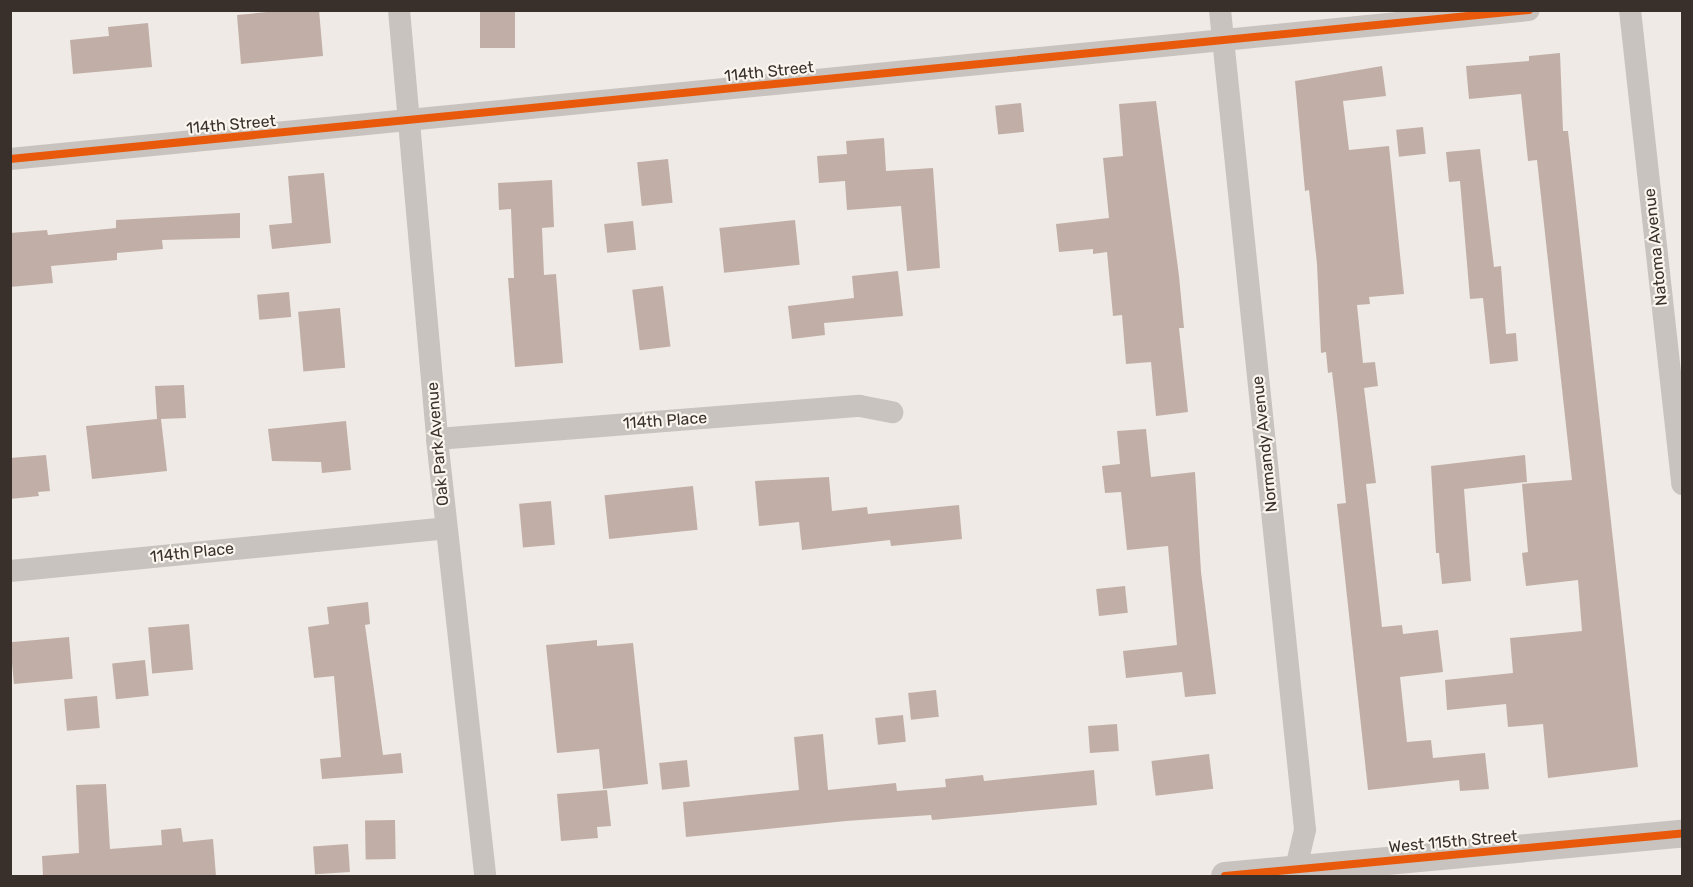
<!DOCTYPE html>
<html>
<head>
<meta charset="utf-8">
<style>
  body { margin:0 }
  #map { position:relative; width:1693px; height:887px; overflow:hidden; background:#efeae5; font-family:Rubik,sans-serif }
  div>[style] { position:absolute }
  [style*='--x'] { left:calc(var(--x)*1px); top:calc(var(--y)*1px); width:calc(var(--w)*1px); rotate:calc(var(--a)*1deg) }
  .building>* { inset:0; background:#c1afa7; transform-origin:0 0 }
  .minor>* { height:22px; margin:-11px; padding:0 11px; transform-origin:11px; border-radius:11px; background:#c8c3be }
  .tertiary>* { height:28px; margin:-14px; padding:0 14px; transform-origin:14px; border-radius:14px; background:#c8c3be }
  .cycleway>* { height:8px; margin:-4px; padding:0 4px; transform-origin:4px; border-radius:4px; background:#e8590c }
  span { translate:-50% -50%; white-space:nowrap; text-align:center; line-height:1.15; -webkit-text-stroke:4.5px #faf5ee; paint-order:stroke }
  .street-label { font-size:16px; color:#39302b }
  .frame { position:absolute; inset:0; border:12px solid #39302b; pointer-events:none }
</style>
</head>
<body>
<div id="map">
  <div class="building">
    <i style="clip-path:polygon(288px 10px,319px 10px,323px 56px,241px 64px,237px 15px)"></i>
    <i style="left:480px;top:10px;width:35px;height:38px"></i>
    <i style="clip-path:polygon(148px 23px,152px 67px,73px 74px,70px 40px,109px 36px,108px 27px)"></i>
    <i style="clip-path:polygon(1560px 53px,1563px 131px,1568px 131px,1638px 767px,1548px 778px,1543px 724px,1508px 727px,1506px 704px,1447px 710px,1445px 680px,1513px 673px,1510px 638px,1582px 631px,1578px 580px,1526px 586px,1522px 553px,1528px 552px,1522px 484px,1572px 480px,1537px 160px,1528px 161px,1521px 94px,1469px 99px,1466px 66px,1529px 61px,1529px 56px)"></i>
    <i style="clip-path:polygon(1382px 66px,1386px 96px,1343px 101px,1349px 150px,1389px 146px,1404px 294px,1369px 297px,1370px 304px,1357px 305px,1363px 363px,1375px 362px,1378px 386px,1364px 388px,1376px 483px,1366px 484px,1382px 627px,1402px 625px,1403px 634px,1438px 630px,1443px 672px,1400px 677px,1407px 742px,1431px 740px,1433px 758px,1485px 753px,1489px 789px,1460px 791px,1459px 780px,1368px 790px,1337px 504px,1346px 503px,1337px 415px,1332px 372px,1328px 373px,1326px 352px,1321px 353px,1317px 264px,1309px 190px,1305px 191px,1295px 81px)"></i>
    <i style="clip-path:polygon(1156px 101px,1179px 276px,1184px 328px,1179px 328px,1188px 412px,1156px 416px,1151px 362px,1126px 364px,1122px 315px,1113px 316px,1107px 252px,1093px 254px,1093px 249px,1059px 252px,1056px 224px,1109px 218px,1103px 158px,1123px 156px,1119px 104px)"></i>
    <i style="left:1021px;top:103px;width:29px;height:26px;rotate:84deg"></i>
    <i style="left:1423px;top:127px;width:27px;height:27px;rotate:84deg"></i>
    <i style="clip-path:polygon(884px 138px,886px 171px,933px 168px,940px 268px,907px 271px,901px 206px,847px 210px,845px 181px,819px 183px,817px 156px,847px 154px,846px 141px)"></i>
    <i style="clip-path:polygon(1480px 149px,1494px 267px,1501px 266px,1506px 334px,1516px 333px,1518px 361px,1490px 364px,1483px 298px,1470px 299px,1460px 181px,1449px 182px,1446px 152px)"></i>
    <i style="left:668px;top:159px;width:44px;height:31px;rotate:84deg"></i>
    <i style="clip-path:polygon(324px 173px,331px 243px,272px 249px,269px 225px,292px 223px,288px 176px)"></i>
    <i style="clip-path:polygon(552px 180px,554px 227px,542px 228px,544px 275px,556px 274px,563px 363px,515px 367px,508px 278px,514px 278px,511px 209px,499px 210px,498px 183px)"></i>
    <i style="clip-path:polygon(240px 213px,240px 238px,162px 240px,163px 249px,117px 253px,117px 260px,51px 266px,53px 283px,10px 287px,10px 233px,47px 230px,48px 235px,116px 228px,116px 220px)"></i>
    <i style="left:795px;top:220px;width:45px;height:76px;rotate:84deg"></i>
    <i style="left:633px;top:221px;width:29px;height:29px;rotate:84deg"></i>
    <i style="clip-path:polygon(898px 271px,903px 316px,824px 323px,825px 335px,792px 339px,788px 306px,854px 298px,852px 276px)"></i>
    <i style="left:663px;top:286px;width:61px;height:31px;rotate:83deg"></i>
    <i style="left:289px;top:292px;width:25px;height:32px;rotate:85deg"></i>
    <i style="left:340px;top:308px;width:60px;height:42px;rotate:85deg"></i>
    <i style="clip-path:polygon(184px 385px,186px 418px,161px 419px,167px 471px,92px 479px,86px 426px,157px 419px,155px 386px)"></i>
    <i style="clip-path:polygon(346px 421px,351px 470px,322px 473px,321px 462px,272px 461px,268px 429px)"></i>
    <i style="clip-path:polygon(1146px 429px,1151px 477px,1195px 472px,1201px 572px,1216px 694px,1185px 697px,1182px 672px,1126px 678px,1123px 651px,1177px 645px,1168px 546px,1127px 550px,1121px 492px,1105px 493px,1102px 466px,1120px 464px,1117px 431px)"></i>
    <i style="clip-path:polygon(46px 455px,50px 491px,38px 492px,39px 496px,10px 499px,10px 458px)"></i>
    <i style="clip-path:polygon(1525px 455px,1527px 482px,1464px 489px,1471px 581px,1442px 584px,1439px 553px,1436px 553px,1431px 466px)"></i>
    <i style="clip-path:polygon(829px 477px,832px 511px,867px 507px,868px 514px,959px 505px,962px 539px,891px 546px,890px 540px,802px 550px,799px 522px,759px 526px,755px 481px)"></i>
    <i style="left:693px;top:486px;width:44px;height:89px;rotate:84deg"></i>
    <i style="left:551px;top:501px;width:44px;height:32px;rotate:85deg"></i>
    <i style="left:1125px;top:586px;width:27px;height:29px;rotate:84deg"></i>
    <i style="clip-path:polygon(368px 602px,370px 624px,365px 625px,383px 755px,401px 753px,403px 773px,322px 779px,320px 759px,341px 757px,334px 676px,314px 678px,308px 627px,329px 624px,327px 607px)"></i>
    <i style="left:189px;top:624px;width:46px;height:41px;rotate:85deg"></i>
    <i style="left:69px;top:637px;width:42px;height:59px;rotate:85deg"></i>
    <i style="clip-path:polygon(597px 640px,597px 646px,633px 643px,648px 784px,603px 789px,599px 749px,557px 753px,546px 645px)"></i>
    <i style="left:145px;top:660px;width:36px;height:33px;rotate:84deg"></i>
    <i style="left:936px;top:690px;width:27px;height:28px;rotate:84deg"></i>
    <i style="left:97px;top:696px;width:32px;height:33px;rotate:85deg"></i>
    <i style="left:903px;top:715px;width:27px;height:28px;rotate:84deg"></i>
    <i style="left:1117px;top:724px;width:27px;height:29px;rotate:86deg"></i>
    <i style="clip-path:polygon(823px 734px,828px 790px,896px 783px,897px 791px,946px 787px,945px 779px,983px 775px,984px 781px,1094px 770px,1097px 805px,932px 820px,931px 815px,846px 821px,686px 837px,683px 802px,799px 790px,794px 737px)"></i>
    <i style="left:1209px;top:754px;width:35px;height:58px;rotate:83deg"></i>
    <i style="left:687px;top:760px;width:27px;height:28px;rotate:84deg"></i>
    <i style="clip-path:polygon(106px 784px,110px 849px,162px 845px,161px 830px,181px 828px,183px 842px,213px 839px,216px 876px,43px 876px,42px 856px,79px 853px,76px 785px)"></i>
    <i style="clip-path:polygon(607px 790px,611px 826px,597px 827px,598px 838px,561px 841px,557px 794px)"></i>
    <i style="left:395px;top:820px;width:39px;height:30px;rotate:89deg"></i>
    <i style="left:348px;top:844px;width:28px;height:35px;rotate:86deg"></i>
  </div>
  <div class="minor">
    <i style="--x:399;--y:10;--w:431;--a:84.9"></i>
    <i style="--x:437;--y:439;--w:440;--a:83.7"></i>
    <i style="--x:1220;--y:10;--w:824;--a:84.08"></i>
    <i style="--x:1305;--y:830;--w:47;--a:103.4"></i>
    <i style="--x:1630;--y:10;--w:477;--a:83.7"></i>
    <i style="--x:10;--y:159;--w:1526;--a:-5.6"></i>
    <i style="--x:437;--y:439;--w:424;--a:-4.5"></i>
    <i style="--x:860;--y:406;--w:33;--a:11"></i>
    <i style="--x:10;--y:571;--w:438;--a:-5.6"></i>
  </div>
  <div class="tertiary">
    <i style="--x:1225;--y:876;--w:459;--a:-5.3"></i>
  </div>
  <div class="cycleway">
    <i style="--x:10;--y:159;--w:1526;--a:-5.6"></i>
    <i style="--x:1225;--y:876;--w:459;--a:-5.3"></i>
  </div>
  <div class="street-label">
    <span style="left:769px;top:72px;rotate:-6deg">114th Street</span>
    <span style="left:231px;top:125px;rotate:-5deg">114th Street</span>
    <span style="left:1656px;top:247px;rotate:-96deg">Natoma Avenue</span>
    <span style="left:665px;top:421px;rotate:-4deg">114th Place</span>
    <span style="left:438px;top:444px;rotate:-95deg">Oak Park Avenue</span>
    <span style="left:1265px;top:444px;rotate:-96deg">Normandy Avenue</span>
    <span style="left:192px;top:553px;rotate:-6deg">114th Place</span>
    <span style="left:1453px;top:842px;rotate:-5deg">West 115th Street</span>
  </div>
  <div class="frame"></div>
</div>
</body>
</html>
